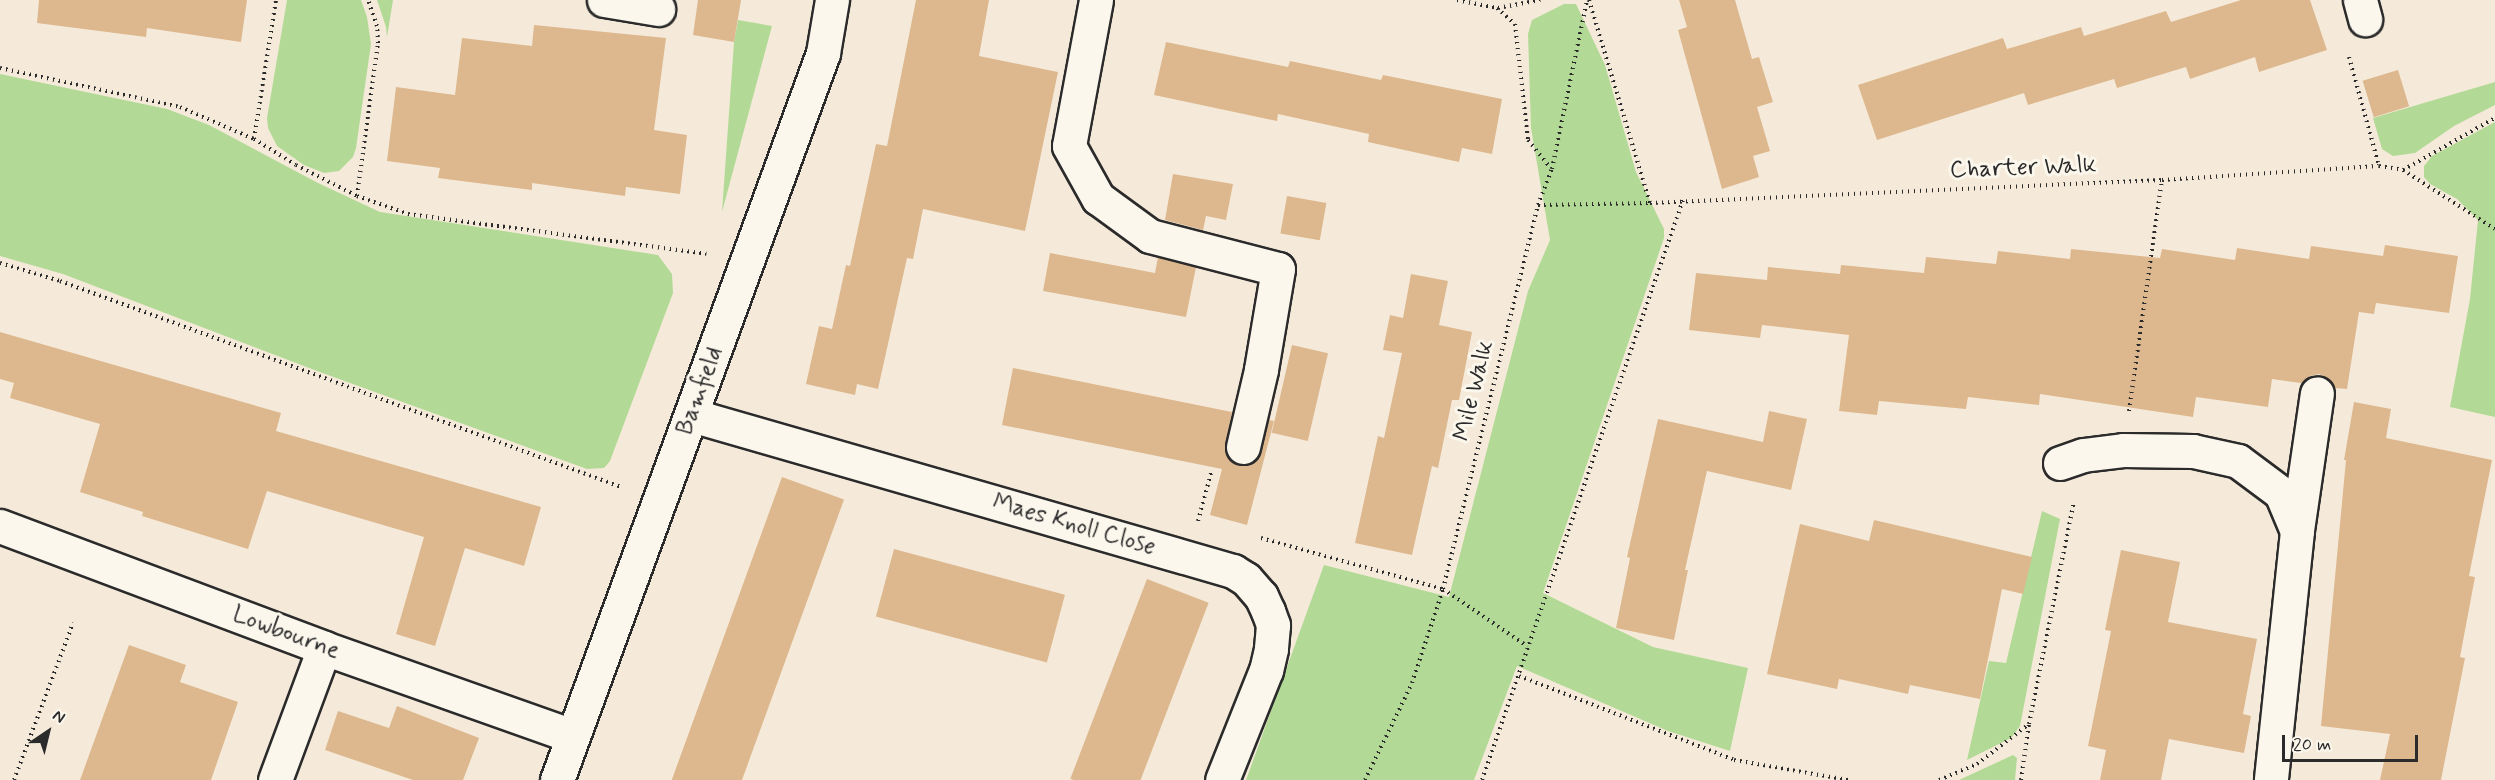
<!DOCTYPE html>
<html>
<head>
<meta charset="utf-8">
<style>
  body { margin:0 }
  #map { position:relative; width:2495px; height:780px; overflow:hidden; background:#f5ead9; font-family:Mynerve,sans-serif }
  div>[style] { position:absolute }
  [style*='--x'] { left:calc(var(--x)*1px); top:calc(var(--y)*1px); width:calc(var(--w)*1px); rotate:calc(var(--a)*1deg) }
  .green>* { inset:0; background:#b2da96 }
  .building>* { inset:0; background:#ddb88f; transform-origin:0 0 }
  .path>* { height:4px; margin-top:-2px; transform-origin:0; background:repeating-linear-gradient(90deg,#2b2b2b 0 1.5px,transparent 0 6px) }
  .roads { filter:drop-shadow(2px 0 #2b2b2b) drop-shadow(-2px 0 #2b2b2b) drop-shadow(0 2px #2b2b2b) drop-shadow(0 -2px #2b2b2b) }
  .minor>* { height:33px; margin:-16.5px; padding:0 16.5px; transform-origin:16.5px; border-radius:16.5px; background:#fbf7ec }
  span { translate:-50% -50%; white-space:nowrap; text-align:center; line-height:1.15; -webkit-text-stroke:6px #fbf7ec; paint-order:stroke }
  .street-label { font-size:24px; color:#2b2b2b }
  .north { position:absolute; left:18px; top:702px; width:60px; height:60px; -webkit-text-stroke:4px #fbf7ec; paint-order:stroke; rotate:35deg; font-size:16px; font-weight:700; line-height:24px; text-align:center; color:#2b2b2b }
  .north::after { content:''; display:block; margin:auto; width:21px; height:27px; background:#2b2b2b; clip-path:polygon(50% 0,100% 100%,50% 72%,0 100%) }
  .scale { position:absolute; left:2282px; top:735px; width:136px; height:27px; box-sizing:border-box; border:3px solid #2b2b2b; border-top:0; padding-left:8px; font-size:18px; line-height:21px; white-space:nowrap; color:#2b2b2b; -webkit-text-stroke:4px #fbf7ec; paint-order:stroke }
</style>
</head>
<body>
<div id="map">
  <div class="green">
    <i style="clip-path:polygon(287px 0,361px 0,367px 17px,371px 44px,356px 148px,353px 157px,339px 171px,324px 173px,304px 165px,277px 146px,268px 128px,267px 118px)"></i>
    <i style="clip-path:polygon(377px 0,393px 0,387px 37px,386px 27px)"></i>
    <i style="clip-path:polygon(1564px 4px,1576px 4px,1605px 65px,1636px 172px,1664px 229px,1664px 238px,1543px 593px,1653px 647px,1748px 668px,1730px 751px,1668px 731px,1517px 666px,1474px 780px,1246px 780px,1324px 565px,1449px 597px,1528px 291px,1550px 240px,1531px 128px,1528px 34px,1532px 20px)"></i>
    <i style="clip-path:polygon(738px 20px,772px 26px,722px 212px,734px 42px)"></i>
    <i style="clip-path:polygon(0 74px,167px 109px,209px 125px,318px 183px,380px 212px,658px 255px,672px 274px,673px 293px,610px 461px,604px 468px,587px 469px,317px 371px,63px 274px,0 256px)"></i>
    <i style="clip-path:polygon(2495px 82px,2495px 105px,2454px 126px,2415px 153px,2393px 156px,2382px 149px,2373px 118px)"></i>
    <i style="clip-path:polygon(2495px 122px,2495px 417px,2450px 407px,2470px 299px,2478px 220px,2457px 199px,2430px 184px,2424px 177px,2424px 166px,2432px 156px)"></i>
    <i style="clip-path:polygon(2042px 511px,2060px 519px,2020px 726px,2011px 738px,1967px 760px,1989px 661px,2006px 663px)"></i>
    <i style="clip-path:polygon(2013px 755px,2017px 758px,2015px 780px,1959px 780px)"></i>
  </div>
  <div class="building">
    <i style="clip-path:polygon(39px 0,247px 0,241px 42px,147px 28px,146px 37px,37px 23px)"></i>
    <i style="clip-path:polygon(698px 0,741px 0,734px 42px,693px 35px)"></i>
    <i style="clip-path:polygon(916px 0,989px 0,979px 56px,1058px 72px,1025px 231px,923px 209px,913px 259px,907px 258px,878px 389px,857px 384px,855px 395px,806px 384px,819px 326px,832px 329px,846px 265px,850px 266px,876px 144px,887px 146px)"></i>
    <i style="clip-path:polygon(1679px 0,1735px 0,1752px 59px,1759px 57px,1773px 102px,1757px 107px,1770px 151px,1753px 156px,1759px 177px,1722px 189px,1678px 30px,1687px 27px)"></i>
    <i style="clip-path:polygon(2241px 0,2310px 0,2327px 50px,2259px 72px,2255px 57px,2190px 79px,2186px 67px,2117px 88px,2114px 79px,2028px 105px,2024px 93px,1877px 140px,1858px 85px,2003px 38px,2007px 49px,2081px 27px,2084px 36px,2166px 11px,2171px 22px)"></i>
    <i style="clip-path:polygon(534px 25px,666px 38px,654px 130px,687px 135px,680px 194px,626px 187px,625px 196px,532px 183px,532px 190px,438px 178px,440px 168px,387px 161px,396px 87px,455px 95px,462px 38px,532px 46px)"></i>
    <i style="clip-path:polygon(1166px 42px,1288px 67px,1290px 61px,1381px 80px,1383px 75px,1502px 99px,1492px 154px,1462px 148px,1459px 162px,1368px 142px,1369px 134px,1278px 114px,1277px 121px,1154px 95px)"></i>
    <i style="left:2398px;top:70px;width:38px;height:37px;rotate:73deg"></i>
    <i style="clip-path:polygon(1173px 174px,1233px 184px,1226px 220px,1206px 216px,1203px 230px,1165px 220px)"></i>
    <i style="left:1287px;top:196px;width:40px;height:38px;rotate:10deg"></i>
    <i style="clip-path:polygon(2385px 245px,2458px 256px,2449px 313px,2376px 303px,2374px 314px,2359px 312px,2347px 389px,2335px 388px,2329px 379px,2319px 374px,2310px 376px,2301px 383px,2272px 379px,2268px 407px,2196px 397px,2193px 417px,2040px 394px,2039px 405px,1968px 397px,1966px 409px,1879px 401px,1877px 415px,1839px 411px,1849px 335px,1762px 325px,1760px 338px,1689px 330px,1696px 273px,1767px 280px,1768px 267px,1840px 274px,1841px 265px,1924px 273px,1926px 257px,1996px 264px,1998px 251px,2070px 259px,2071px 249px,2160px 258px,2162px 249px,2235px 260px,2237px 248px,2309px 259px,2311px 246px,2383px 256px)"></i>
    <i style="clip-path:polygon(1050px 253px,1155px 273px,1158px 257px,1196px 267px,1186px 317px,1043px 291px)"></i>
    <i style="clip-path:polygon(1411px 274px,1448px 281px,1439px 325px,1472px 332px,1459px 400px,1452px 400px,1438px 468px,1432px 466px,1412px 555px,1355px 543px,1378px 436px,1384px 438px,1402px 353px,1383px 350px,1390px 315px,1403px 318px)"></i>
    <i style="clip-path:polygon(0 332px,281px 413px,276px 431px,541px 507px,524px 566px,465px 548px,435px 646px,396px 634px,424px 537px,267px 491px,248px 549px,142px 516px,143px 512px,80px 492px,100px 424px,10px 398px,14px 383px,0 379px)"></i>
    <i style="left:1292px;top:345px;width:37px;height:90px;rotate:13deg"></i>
    <i style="clip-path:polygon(1013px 368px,1232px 412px,1225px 452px,1231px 461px,1239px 465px,1249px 465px,1257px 459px,1269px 420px,1274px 421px,1247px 525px,1210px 515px,1222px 469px,1002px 425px)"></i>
    <i style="clip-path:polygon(2354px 402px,2391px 409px,2386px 438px,2492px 460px,2469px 576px,2475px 577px,2460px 657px,2465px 658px,2441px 780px,2380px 780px,2390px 734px,2321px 726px,2346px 460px,2344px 460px)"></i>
    <i style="clip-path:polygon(1769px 411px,1807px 419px,1791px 490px,1707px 471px,1685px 570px,1688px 570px,1674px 640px,1616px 628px,1630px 558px,1627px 557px,1658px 419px,1763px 442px)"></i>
    <i style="left:782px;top:477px;width:66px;height:323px;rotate:20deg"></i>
    <i style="clip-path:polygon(1874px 520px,2032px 557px,2023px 594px,2002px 589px,1980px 699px,1910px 685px,1908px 694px,1839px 679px,1837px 689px,1767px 674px,1800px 524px,1869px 541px)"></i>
    <i style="left:894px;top:549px;width:177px;height:70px;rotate:15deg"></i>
    <i style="clip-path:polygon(2121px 550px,2180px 562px,2168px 622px,2257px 639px,2243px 714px,2251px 716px,2244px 753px,2169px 739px,2161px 780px,2100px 780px,2106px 750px,2088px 746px,2111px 631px,2105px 630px)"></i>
    <i style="left:1147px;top:579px;width:66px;height:214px;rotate:21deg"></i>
    <i style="clip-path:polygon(129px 645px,186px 665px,180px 682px,238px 702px,211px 780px,80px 780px)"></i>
    <i style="clip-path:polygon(397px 706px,479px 738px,463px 780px,413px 780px,325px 750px,338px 711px,389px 728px)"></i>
  </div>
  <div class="path">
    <i style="--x:1457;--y:0;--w:41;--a:11.3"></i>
    <i style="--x:1497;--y:8;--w:24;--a:42"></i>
    <i style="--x:1515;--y:24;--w:117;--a:83.6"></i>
    <i style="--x:1528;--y:140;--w:36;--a:51"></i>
    <i style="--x:1589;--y:0;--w:212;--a:73.3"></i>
    <i style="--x:1498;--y:8;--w:43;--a:-10.8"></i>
    <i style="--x:2349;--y:57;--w:113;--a:74.6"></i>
    <i style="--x:0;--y:68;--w:184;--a:12.2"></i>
    <i style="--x:180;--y:107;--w:81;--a:23.4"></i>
    <i style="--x:254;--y:139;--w:49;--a:31.8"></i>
    <i style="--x:296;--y:165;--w:68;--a:26.9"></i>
    <i style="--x:357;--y:196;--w:54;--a:19.4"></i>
    <i style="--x:408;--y:214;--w:301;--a:7.6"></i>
    <i style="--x:254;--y:139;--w:141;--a:-81"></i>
    <i style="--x:2403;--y:170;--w:109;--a:32.7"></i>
    <i style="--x:357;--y:196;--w:154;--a:-82.2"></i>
    <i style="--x:378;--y:43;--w:17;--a:-93"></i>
    <i style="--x:377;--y:26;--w:28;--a:-109"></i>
    <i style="--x:1538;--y:205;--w:112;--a:-1"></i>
    <i style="--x:1650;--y:203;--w:513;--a:-2.57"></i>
    <i style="--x:2162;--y:180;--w:217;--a:-3.7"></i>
    <i style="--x:2379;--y:166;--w:24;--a:9"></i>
    <i style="--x:2403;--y:170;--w:106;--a:-29.5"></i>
    <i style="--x:0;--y:263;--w:63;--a:16.7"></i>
    <i style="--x:60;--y:281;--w:598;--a:20.16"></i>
    <i style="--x:2129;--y:411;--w:233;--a:-81.9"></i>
    <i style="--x:1198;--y:521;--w:50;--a:-74.8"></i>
    <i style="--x:1261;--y:538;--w:189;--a:15.7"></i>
    <i style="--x:1443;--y:589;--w:102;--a:34.2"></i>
    <i style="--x:1519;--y:676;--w:231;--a:21.3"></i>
    <i style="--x:1734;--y:760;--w:117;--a:9.9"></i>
    <i style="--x:14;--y:780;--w:168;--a:-69.4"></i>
    <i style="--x:1365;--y:780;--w:108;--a:-64.1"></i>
    <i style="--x:1412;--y:683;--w:99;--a:-71.7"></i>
    <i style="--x:1443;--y:589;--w:396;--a:-76.1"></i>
    <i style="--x:1538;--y:205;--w:39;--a:-69"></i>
    <i style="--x:1552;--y:169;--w:173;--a:-78.3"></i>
    <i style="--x:1482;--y:780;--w:614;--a:-70.89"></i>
    <i style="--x:1939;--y:780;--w:41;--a:-22.8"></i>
    <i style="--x:1977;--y:764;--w:66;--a:-37.6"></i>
    <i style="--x:2021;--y:780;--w:57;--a:-81.9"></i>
    <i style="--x:2029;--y:724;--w:227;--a:-78.6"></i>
  </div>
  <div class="roads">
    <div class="minor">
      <i style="--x:604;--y:0;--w:55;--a:9.5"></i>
      <i style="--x:1096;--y:0;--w:148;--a:100.5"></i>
      <i style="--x:1069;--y:146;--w:60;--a:60.9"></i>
      <i style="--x:1098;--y:198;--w:64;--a:36.2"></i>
      <i style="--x:1150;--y:236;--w:132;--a:14.5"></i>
      <i style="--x:1278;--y:269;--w:102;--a:99.6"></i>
      <i style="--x:1261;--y:370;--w:79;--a:103.2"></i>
      <i style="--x:2360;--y:0;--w:20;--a:75"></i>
      <i style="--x:691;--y:415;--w:564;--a:16.06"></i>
      <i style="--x:1233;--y:571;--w:15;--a:32"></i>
      <i style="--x:1246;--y:579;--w:23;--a:49"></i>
      <i style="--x:1261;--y:596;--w:17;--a:65"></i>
      <i style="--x:1268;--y:611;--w:15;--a:70"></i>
      <i style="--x:1273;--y:625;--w:24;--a:95"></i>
      <i style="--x:1271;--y:649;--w:22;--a:103"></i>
      <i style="--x:1266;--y:670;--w:118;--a:111.8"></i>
      <i style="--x:2060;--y:463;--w:24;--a:-19"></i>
      <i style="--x:2083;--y:455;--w:40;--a:-7.1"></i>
      <i style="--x:2123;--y:450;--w:70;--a:0.8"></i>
      <i style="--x:2193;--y:451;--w:46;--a:12.5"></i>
      <i style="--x:2238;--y:461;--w:54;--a:36.7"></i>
      <i style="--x:2281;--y:493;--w:41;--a:67.2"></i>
      <i style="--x:2297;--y:531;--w:250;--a:96"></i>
      <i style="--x:0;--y:526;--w:346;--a:20.6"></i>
      <i style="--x:324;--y:648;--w:264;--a:19.5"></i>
      <i style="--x:2297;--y:530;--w:138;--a:-81.7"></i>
      <i style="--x:275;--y:780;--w:141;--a:-69.6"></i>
      <i style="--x:557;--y:780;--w:774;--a:-69.9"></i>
      <i style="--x:823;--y:53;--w:54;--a:-80.4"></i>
    </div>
  </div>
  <div class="street-label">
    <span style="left:2023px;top:168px;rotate:-2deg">Charter Walk</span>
    <span style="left:700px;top:391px;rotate:-70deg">Bamfield</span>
    <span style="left:1474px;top:391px;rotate:-76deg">Mile Walk</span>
    <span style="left:1074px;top:525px;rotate:16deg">Maes Knoll Close</span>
    <span style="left:286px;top:633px;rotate:20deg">Lowbourne</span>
  </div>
  <div class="north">N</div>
  <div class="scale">20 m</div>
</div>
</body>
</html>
